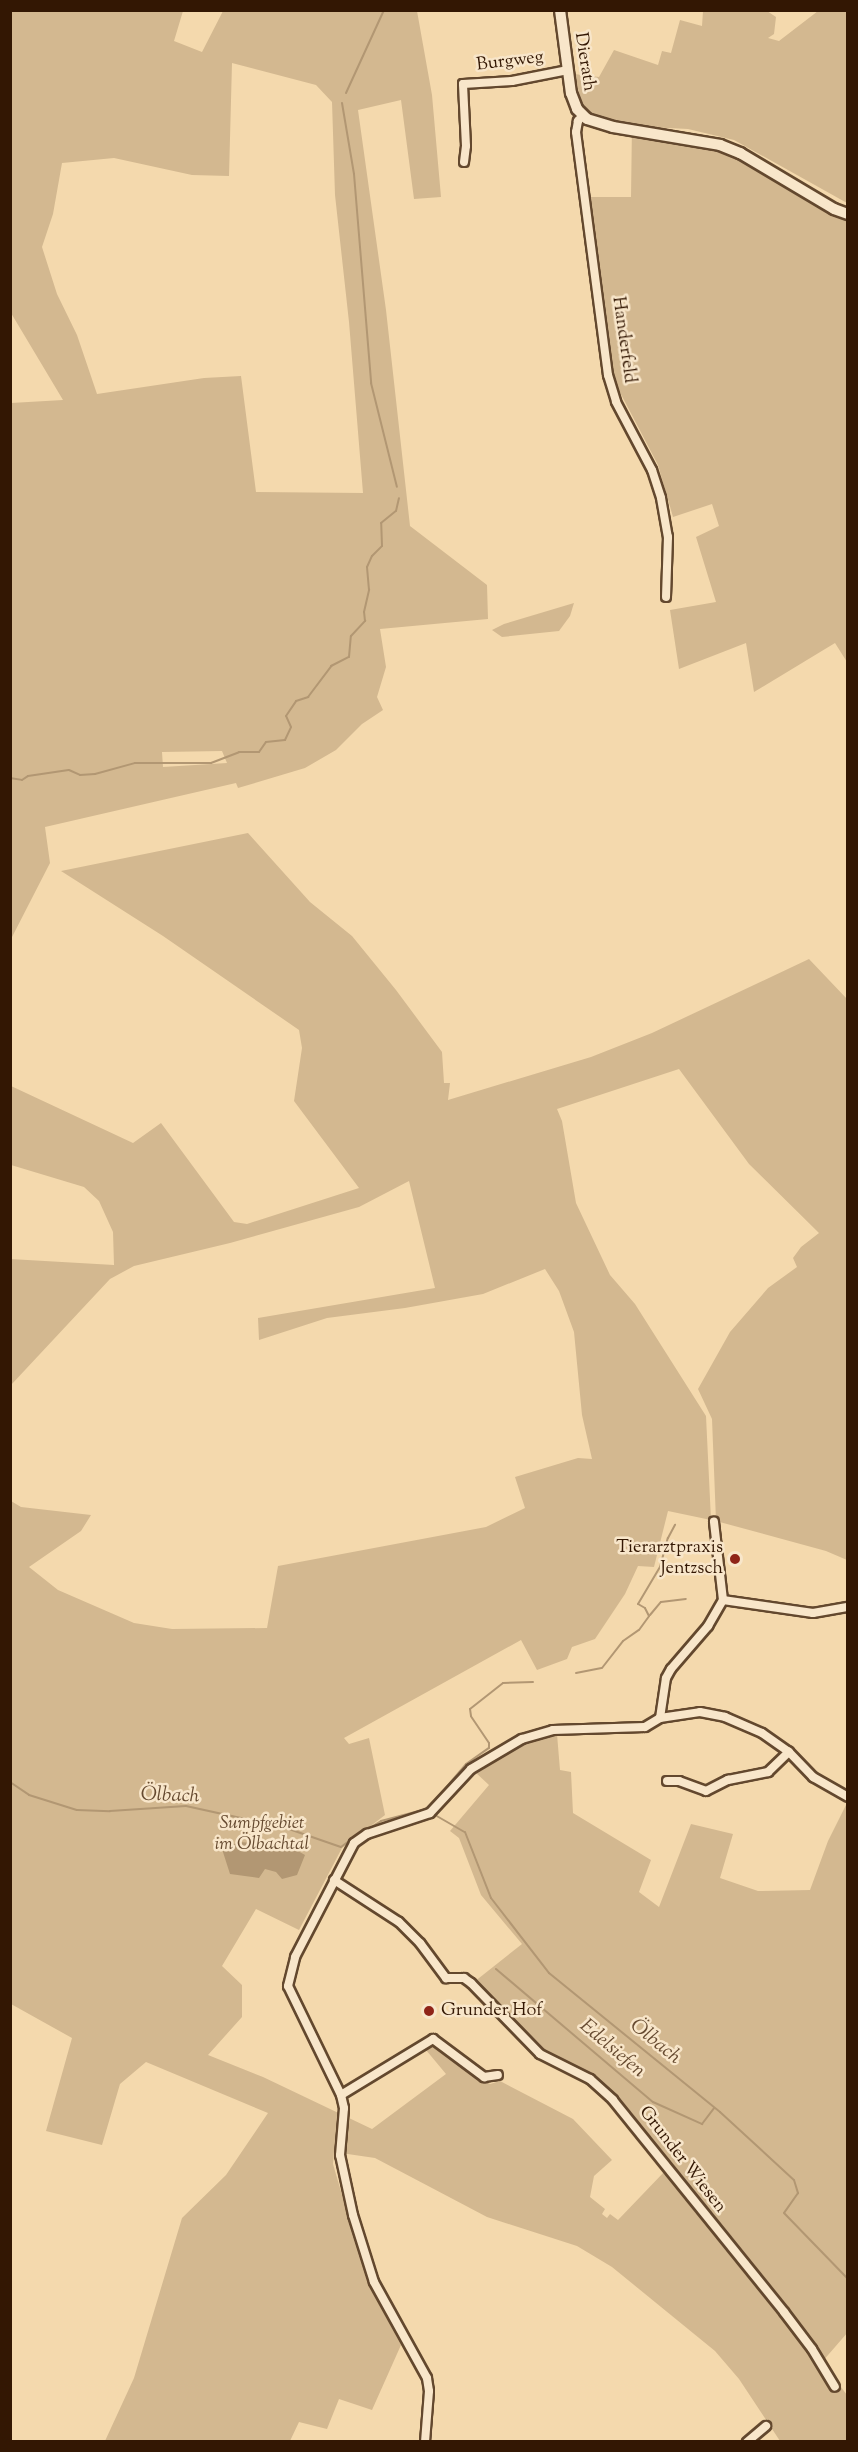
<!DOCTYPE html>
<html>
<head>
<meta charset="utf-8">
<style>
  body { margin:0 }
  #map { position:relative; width:858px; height:2452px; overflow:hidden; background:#f4d9ad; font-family:"Sorts Mill Goudy",serif }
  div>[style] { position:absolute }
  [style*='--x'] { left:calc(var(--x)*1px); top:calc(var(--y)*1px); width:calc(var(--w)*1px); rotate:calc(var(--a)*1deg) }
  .green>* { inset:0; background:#d3b890 }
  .water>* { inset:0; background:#b29773 }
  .stream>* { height:2px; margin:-1px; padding:0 1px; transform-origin:1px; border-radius:1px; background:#b29773 }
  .roads { filter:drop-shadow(2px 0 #63482e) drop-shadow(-2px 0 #63482e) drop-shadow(0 2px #63482e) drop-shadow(0 -2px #63482e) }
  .minor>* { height:8px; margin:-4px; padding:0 4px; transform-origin:4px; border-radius:4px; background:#f8e6ca }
  .tertiary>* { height:10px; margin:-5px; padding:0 5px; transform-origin:5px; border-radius:5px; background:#f8e6ca }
  .dots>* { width:16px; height:16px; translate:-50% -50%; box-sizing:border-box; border:3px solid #f8e6ca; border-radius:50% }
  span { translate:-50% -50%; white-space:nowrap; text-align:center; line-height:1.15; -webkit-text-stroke:5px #f8e6ca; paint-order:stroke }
  .street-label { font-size:18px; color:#331703 }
  .poi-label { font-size:18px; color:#331703 }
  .right { translate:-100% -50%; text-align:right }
  .left { translate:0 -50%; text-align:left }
  .park-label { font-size:18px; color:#63472d; font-style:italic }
  .water-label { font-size:20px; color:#664a30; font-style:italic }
  .frame { position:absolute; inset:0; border:12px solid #331703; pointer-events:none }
</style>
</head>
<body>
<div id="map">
  <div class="green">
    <i style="clip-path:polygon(evenodd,11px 10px,183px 11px,174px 41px,202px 52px,223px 11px,417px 11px,432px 95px,441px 197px,414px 199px,401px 100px,358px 110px,386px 310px,410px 526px,487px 585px,488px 619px,380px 629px,386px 667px,377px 697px,383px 710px,362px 724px,336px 750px,305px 768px,238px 788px,236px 783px,45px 827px,50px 863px,11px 939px,11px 403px,63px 400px,11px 313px,11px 10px,232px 63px,316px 85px,332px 102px,335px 195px,349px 322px,363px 493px,256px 492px,241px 376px,204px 378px,97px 394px,77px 335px,57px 294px,42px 247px,53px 214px,62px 163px,114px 158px,192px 175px,229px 176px,232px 63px,11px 10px,222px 751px,227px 763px,163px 767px,162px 752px,222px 751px)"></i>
    <i style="clip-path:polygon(703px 11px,767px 11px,776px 17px,774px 34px,768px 38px,779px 41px,818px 11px,847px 11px,847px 203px,734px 140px,688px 129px,648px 127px,672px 142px,719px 148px,835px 215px,847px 219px,847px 662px,835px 643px,754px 692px,746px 643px,679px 669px,670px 610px,716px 602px,696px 537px,719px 526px,712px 504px,673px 517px,658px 465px,613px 379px,590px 197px,631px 197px,632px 124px,593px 115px,583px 107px,574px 74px,599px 77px,614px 50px,658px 65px,662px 51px,671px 53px,680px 20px,702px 26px)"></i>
    <i style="clip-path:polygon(574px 603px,570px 616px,559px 631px,502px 637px,492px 630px,504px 624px)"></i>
    <i style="clip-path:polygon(248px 833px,310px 902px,352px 936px,396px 990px,442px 1052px,444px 1083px,450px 1083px,448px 1100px,591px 1057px,652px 1033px,809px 959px,847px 999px,847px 1560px,826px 1551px,716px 1521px,712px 1419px,698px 1389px,730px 1332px,768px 1288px,797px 1267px,793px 1258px,801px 1247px,819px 1233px,749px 1164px,679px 1069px,557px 1109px,562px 1121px,576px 1203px,610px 1275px,635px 1304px,706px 1416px,711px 1520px,668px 1511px,654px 1567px,638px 1566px,625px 1594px,595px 1639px,572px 1647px,567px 1659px,537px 1670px,521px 1640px,344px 1738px,349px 1744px,369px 1738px,385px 1815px,342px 1848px,299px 1930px,256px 1909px,222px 1966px,242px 1985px,242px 2017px,208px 2055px,263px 2077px,372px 2129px,446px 2074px,426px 2050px,433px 2043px,490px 2084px,500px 2081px,573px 2119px,612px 2160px,594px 2176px,590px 2197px,605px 2209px,602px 2214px,607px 2218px,610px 2214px,618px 2220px,665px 2171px,631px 2124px,590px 2082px,545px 2061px,469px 1986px,522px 1944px,481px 1895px,459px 1838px,450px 1831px,489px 1785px,475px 1772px,501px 1754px,526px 1743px,557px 1734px,560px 1770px,571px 1772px,573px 1813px,651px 1860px,639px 1892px,659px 1907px,691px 1824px,733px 1834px,720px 1878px,758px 1891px,810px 1890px,828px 1841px,847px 1803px,848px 2332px,822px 2362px,847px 2395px,847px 2441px,780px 2441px,739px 2379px,715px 2351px,612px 2267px,577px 2246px,487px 2217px,375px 2158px,334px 2152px,333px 2164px,368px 2284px,401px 2345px,372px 2410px,339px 2399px,327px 2429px,299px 2422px,290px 2441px,105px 2441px,134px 2378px,182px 2218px,226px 2175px,268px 2113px,146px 2062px,120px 2084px,102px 2145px,46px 2131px,72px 2038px,11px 2004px,11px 1501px,21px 1507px,91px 1515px,81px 1531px,29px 1567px,58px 1590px,134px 1623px,172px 1629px,267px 1628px,278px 1566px,486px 1527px,525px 1508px,515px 1477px,578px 1458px,592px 1459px,582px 1415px,574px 1332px,559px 1291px,545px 1269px,483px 1294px,405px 1308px,327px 1318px,259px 1340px,258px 1318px,435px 1288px,409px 1181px,359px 1207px,230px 1243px,134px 1266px,110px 1279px,11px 1385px,10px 1259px,114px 1265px,113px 1232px,99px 1201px,84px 1187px,11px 1165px,11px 1086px,133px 1143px,161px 1123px,234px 1222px,247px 1224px,359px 1188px,294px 1101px,302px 1048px,299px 1030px,163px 936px,61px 871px)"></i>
  </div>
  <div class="water">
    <i style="clip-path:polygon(239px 1842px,289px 1846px,305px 1855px,297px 1875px,282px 1879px,276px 1872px,265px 1869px,259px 1878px,230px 1874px,222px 1849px)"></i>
  </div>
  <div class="stream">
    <i style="--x:346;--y:93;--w:91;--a:-65.4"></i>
    <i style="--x:342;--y:103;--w:72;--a:80.4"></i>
    <i style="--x:354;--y:174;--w:210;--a:85.3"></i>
    <i style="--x:371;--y:383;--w:107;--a:76"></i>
    <i style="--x:10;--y:778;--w:12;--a:9"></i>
    <i style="--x:22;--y:780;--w:7;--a:-34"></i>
    <i style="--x:28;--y:776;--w:41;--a:-8.3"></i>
    <i style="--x:69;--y:770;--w:12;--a:24"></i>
    <i style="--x:80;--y:775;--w:15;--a:-4"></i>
    <i style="--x:95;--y:774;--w:41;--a:-15.4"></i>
    <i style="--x:135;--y:763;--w:76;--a:0"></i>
    <i style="--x:211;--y:763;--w:30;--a:-21"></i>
    <i style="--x:239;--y:752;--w:20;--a:0"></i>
    <i style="--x:259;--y:752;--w:12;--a:-55"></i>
    <i style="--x:266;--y:742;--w:19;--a:-6"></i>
    <i style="--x:285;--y:740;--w:14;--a:-65"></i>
    <i style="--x:291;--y:727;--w:12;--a:-114"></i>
    <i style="--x:286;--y:716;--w:18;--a:-56"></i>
    <i style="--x:296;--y:701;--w:13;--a:-18"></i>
    <i style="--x:308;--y:697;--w:39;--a:-53"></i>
    <i style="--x:331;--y:666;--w:20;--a:-27"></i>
    <i style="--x:349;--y:657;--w:21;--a:-85"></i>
    <i style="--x:351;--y:636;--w:21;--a:-47"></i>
    <i style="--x:365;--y:621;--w:9;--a:-96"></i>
    <i style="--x:364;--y:612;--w:23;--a:-77"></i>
    <i style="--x:369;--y:590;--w:23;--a:-95"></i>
    <i style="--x:367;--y:567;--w:12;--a:-66"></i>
    <i style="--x:372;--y:556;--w:14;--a:-45"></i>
    <i style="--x:382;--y:546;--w:23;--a:-92"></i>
    <i style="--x:381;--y:523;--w:19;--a:-39"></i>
    <i style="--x:396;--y:511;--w:13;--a:-77"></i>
    <i style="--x:650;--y:1615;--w:17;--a:-50"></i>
    <i style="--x:661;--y:1602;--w:25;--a:-7"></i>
    <i style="--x:576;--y:1673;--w:26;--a:-11"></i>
    <i style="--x:602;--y:1668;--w:34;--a:-52"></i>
    <i style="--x:623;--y:1641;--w:19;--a:-35"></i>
    <i style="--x:639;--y:1630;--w:17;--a:-54"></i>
    <i style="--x:649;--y:1616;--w:9;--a:-117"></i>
    <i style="--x:645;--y:1608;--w:8;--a:-150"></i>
    <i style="--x:638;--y:1604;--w:43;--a:-59.3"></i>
    <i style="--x:660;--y:1567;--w:30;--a:-75"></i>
    <i style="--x:668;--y:1538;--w:15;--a:-62"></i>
    <i style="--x:10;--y:1782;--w:23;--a:34"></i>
    <i style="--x:29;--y:1795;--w:50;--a:17.4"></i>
    <i style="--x:77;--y:1810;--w:33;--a:2"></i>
    <i style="--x:110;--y:1811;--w:76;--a:-3.8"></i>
    <i style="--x:186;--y:1806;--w:102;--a:12.4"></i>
    <i style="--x:286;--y:1828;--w:58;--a:19.1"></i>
    <i style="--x:341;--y:1847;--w:15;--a:-37"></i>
    <i style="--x:433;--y:1803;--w:51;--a:-49.8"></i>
    <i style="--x:466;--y:1764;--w:28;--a:-35"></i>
    <i style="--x:489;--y:1748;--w:5;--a:-90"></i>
    <i style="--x:489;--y:1743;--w:32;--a:-124"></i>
    <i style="--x:471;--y:1716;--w:7;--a:-98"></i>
    <i style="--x:470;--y:1709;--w:42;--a:-38.2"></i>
    <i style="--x:503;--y:1683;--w:30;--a:-2"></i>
    <i style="--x:435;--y:1815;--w:34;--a:30"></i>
    <i style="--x:465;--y:1832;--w:71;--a:68.5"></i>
    <i style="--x:491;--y:1898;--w:95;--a:52.3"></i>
    <i style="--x:549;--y:1973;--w:220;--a:39.1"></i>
    <i style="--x:720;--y:2112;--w:100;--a:42.6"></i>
    <i style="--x:794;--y:2180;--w:14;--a:73"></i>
    <i style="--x:798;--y:2193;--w:24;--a:125"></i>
    <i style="--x:784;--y:2213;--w:92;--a:45.9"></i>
    <i style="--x:363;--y:1832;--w:21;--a:-31"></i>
    <i style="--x:381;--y:1821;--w:51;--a:-14.9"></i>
    <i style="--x:496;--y:1969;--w:206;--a:40.3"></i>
    <i style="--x:653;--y:2102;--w:54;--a:24.2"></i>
    <i style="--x:702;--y:2124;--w:20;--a:-53"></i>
  </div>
  <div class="roads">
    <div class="minor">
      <i style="--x:583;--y:115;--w:8;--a:130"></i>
      <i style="--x:578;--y:121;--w:11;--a:100"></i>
      <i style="--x:576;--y:132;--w:245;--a:82.5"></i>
      <i style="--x:608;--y:375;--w:28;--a:73"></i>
      <i style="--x:616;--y:402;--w:77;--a:62.1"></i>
      <i style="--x:652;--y:470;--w:29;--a:72"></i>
      <i style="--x:661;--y:498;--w:40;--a:80"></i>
      <i style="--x:668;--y:537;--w:60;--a:91.9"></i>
      <i style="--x:464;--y:162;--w:16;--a:-83"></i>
      <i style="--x:466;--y:146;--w:62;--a:-92.8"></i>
      <i style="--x:463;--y:84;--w:49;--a:-3.5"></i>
      <i style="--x:512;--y:81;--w:57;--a:-11.1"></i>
      <i style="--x:723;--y:1600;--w:91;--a:8.2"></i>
      <i style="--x:813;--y:1613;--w:36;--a:-10"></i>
      <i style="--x:660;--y:1718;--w:40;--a:-81.5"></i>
      <i style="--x:666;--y:1678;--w:10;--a:-61"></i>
      <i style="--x:671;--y:1669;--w:57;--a:-49.3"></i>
      <i style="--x:708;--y:1626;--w:30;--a:-60"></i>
      <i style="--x:723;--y:1600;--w:79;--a:-96.6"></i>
      <i style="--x:667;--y:1781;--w:12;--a:0"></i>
      <i style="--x:679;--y:1781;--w:29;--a:20"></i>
      <i style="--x:706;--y:1791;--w:25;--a:-27"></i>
      <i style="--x:728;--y:1780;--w:41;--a:-11.3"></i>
      <i style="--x:768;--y:1772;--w:29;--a:-44"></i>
      <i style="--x:334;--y:1880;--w:77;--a:32.9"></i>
      <i style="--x:399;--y:1922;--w:30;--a:45"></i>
      <i style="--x:420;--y:1943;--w:44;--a:53.4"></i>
      <i style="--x:446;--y:1978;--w:18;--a:0"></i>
      <i style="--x:464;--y:1978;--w:9;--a:36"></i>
      <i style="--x:471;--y:1983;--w:99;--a:45.8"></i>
      <i style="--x:540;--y:2054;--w:56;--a:26.6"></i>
      <i style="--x:590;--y:2079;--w:31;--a:42"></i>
      <i style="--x:613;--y:2100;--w:272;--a:51.1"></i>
      <i style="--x:784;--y:2312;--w:46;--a:52.9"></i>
      <i style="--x:812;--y:2349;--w:44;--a:58.8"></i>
      <i style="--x:341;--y:2095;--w:108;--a:-31.3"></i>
      <i style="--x:433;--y:2039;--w:64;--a:36.7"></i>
      <i style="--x:484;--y:2077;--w:14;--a:-8"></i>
      <i style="--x:425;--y:2442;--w:51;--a:-85.5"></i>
      <i style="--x:429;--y:2391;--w:13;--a:-99"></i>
      <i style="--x:427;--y:2378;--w:110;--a:-118.9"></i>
      <i style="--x:374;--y:2282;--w:70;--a:-107.4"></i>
      <i style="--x:353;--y:2215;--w:61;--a:-102.2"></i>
      <i style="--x:340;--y:2155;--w:47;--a:-85.1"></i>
      <i style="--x:344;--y:2108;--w:13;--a:-103"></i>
      <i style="--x:341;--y:2095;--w:121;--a:-115.9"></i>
      <i style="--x:288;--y:1986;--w:30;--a:-76"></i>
      <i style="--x:295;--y:1957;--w:128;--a:-62.6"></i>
      <i style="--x:354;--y:1843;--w:16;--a:-35"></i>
      <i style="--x:367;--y:1834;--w:66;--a:-18.4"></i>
      <i style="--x:430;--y:1813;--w:60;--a:-47"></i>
      <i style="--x:471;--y:1769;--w:59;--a:-30.5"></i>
      <i style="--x:522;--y:1739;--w:32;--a:-16"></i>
      <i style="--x:553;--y:1730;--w:92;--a:-1.9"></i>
      <i style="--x:645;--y:1727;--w:17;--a:-31"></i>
      <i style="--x:660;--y:1718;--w:40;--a:-8.5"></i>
      <i style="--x:700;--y:1712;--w:25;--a:11"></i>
      <i style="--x:725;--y:1717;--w:40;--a:23.4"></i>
      <i style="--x:762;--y:1733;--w:33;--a:35"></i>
      <i style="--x:789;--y:1752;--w:35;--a:46"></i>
      <i style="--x:813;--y:1777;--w:40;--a:29.7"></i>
      <i style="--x:747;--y:2442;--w:25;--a:-40"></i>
    </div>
    <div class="tertiary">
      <i style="--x:560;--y:10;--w:84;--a:82.5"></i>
      <i style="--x:571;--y:93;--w:17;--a:69"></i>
      <i style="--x:577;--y:109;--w:14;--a:45"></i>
      <i style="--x:587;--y:119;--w:27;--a:17"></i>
      <i style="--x:613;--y:127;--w:109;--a:9.5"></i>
      <i style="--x:720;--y:145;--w:22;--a:22"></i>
      <i style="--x:740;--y:153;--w:109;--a:30.8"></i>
      <i style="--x:834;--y:209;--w:15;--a:20"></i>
    </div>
  </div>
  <div class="dots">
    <i style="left:735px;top:1559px;background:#8f2418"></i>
    <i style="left:429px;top:2011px;background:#8f2418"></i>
  </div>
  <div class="street-label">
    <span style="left:510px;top:62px;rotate:-7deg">Burgweg</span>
    <span style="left:584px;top:62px;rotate:81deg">Dierath</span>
    <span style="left:623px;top:340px;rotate:82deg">Handerfeld</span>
    <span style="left:682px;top:2160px;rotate:52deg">Grunder Wiesen</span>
  </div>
  <div class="poi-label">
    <span class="right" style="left:723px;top:1559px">Tierarztpraxis<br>Jentzsch</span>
    <span class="left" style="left:441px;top:2011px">Grunder Hof</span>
  </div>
  <div class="park-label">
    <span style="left:262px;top:1835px">Sumpfgebiet<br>im Ölbachtal</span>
  </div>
  <div class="water-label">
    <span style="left:170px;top:1796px;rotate:2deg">Ölbach</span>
    <span style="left:655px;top:2042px;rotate:39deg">Ölbach</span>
    <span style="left:612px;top:2049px;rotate:40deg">Edelsiefen</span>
  </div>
  <div class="frame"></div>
</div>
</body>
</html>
